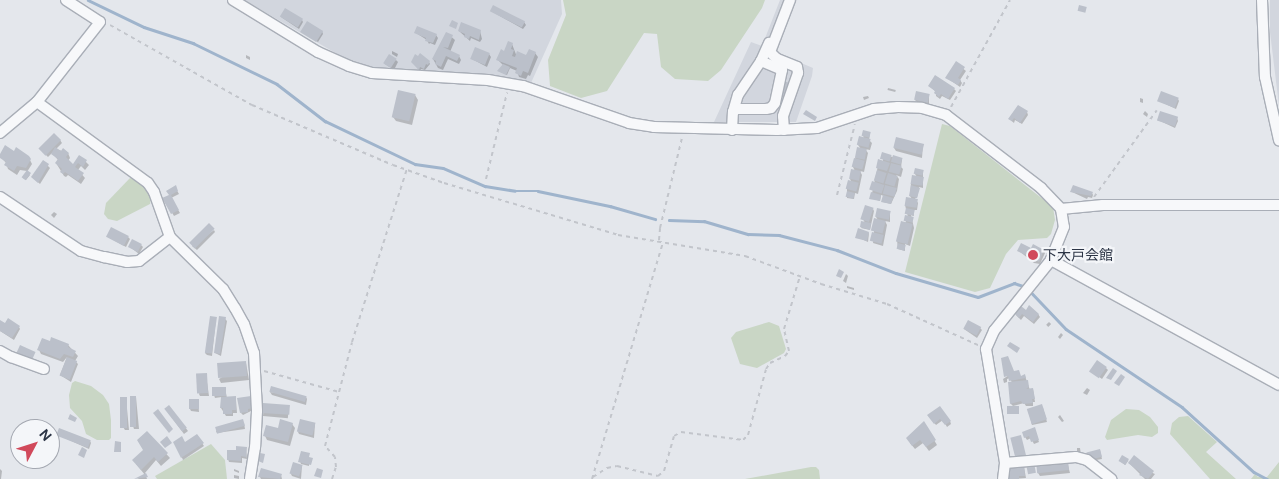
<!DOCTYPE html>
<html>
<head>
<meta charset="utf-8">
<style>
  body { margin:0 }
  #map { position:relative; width:1279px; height:479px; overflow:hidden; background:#e4e7ec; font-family:"DM Sans","Noto Sans JP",sans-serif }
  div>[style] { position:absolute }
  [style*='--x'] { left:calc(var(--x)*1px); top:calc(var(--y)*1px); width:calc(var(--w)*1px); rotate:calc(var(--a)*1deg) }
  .built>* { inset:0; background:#d2d6de }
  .green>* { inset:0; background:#c9d6c5 }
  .shadow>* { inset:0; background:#0003; transform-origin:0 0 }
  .stream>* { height:2.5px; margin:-1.25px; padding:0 1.25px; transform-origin:1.25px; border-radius:1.25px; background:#9fb4cc }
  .building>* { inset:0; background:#bbc0ca; transform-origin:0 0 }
  .path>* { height:2px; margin-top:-1px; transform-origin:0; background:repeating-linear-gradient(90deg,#c2c5cb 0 4px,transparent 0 8px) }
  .roads { filter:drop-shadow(1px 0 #a9aeb7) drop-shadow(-1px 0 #a9aeb7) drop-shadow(0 1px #a9aeb7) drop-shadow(0 -1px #a9aeb7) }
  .minor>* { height:10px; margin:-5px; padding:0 5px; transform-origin:5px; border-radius:5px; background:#f7f8fa }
  .dots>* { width:14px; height:14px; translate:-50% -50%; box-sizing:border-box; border:2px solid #f4f6f9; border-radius:50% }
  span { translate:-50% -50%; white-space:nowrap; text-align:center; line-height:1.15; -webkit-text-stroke:4.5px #f4f6f9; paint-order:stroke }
  .poi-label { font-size:14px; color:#2b3445 }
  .left { translate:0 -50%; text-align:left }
  .north { position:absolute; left:10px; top:419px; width:50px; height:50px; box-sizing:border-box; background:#f4f6f9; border:1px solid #a4a8b1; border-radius:50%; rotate:50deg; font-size:14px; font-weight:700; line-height:20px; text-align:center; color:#2b3445 }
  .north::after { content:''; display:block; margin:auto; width:18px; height:22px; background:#d1495b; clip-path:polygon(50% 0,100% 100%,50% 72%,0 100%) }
</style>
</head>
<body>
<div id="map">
  <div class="built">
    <i style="clip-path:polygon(244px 0,561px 0,562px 14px,531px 83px,491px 76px,376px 69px,351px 62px)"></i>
    <i style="clip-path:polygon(780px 0,795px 0,775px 52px,813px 68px,812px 76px,796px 122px,714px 122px,751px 42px,762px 46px)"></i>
    <i style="clip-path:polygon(1270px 0,1279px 0,1279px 106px,1270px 32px)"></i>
  </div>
  <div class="green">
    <i style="clip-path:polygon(563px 0,765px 0,762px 8px,721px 70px,708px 81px,675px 79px,661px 67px,657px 34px,644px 33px,607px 91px,581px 98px,550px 86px,548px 60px,566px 15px)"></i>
    <i style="clip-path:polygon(942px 124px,950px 126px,1053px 207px,1055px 220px,1051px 234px,1047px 238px,1018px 240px,1006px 254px,990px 288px,975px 292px,905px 272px)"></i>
    <i style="clip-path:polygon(130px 178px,145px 184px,152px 194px,150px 204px,117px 221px,108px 219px,104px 214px,106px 203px)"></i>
    <i style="clip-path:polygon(769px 322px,779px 326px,786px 349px,784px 353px,757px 368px,740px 364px,731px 338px,736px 332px)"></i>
    <i style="clip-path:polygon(75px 381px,91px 386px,103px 395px,109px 404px,111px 420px,111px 438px,109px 440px,97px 440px,86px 434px,82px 421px,70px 408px,69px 395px,72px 383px)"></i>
    <i style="clip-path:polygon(1126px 409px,1139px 410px,1150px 417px,1158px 427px,1158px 433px,1152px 437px,1138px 435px,1107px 440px,1105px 437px,1111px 420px)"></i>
    <i style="clip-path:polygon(1188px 416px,1217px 442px,1206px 452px,1236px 479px,1210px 479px,1170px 434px,1172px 423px,1179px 417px)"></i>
    <i style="clip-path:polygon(211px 444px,225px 460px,227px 479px,157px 479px,155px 476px)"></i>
    <i style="clip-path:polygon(1279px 462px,1279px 479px,1251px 479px,1255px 474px,1258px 477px,1267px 477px)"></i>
    <i style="clip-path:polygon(811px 467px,816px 467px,819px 470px,820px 479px,745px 479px)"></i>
  </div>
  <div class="shadow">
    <i style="clip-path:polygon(491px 11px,524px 22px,526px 25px,523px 29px)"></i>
    <i style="clip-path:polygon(281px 17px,302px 20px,303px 22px,299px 29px)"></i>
    <i style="clip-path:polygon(322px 31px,323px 34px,318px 42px,303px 32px)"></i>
    <i style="clip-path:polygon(459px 31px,480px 31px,482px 39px,480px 42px,471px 38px,470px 41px)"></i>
    <i style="clip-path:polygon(416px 33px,436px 35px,438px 38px,435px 45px,430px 43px,429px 44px,427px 40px)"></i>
    <i style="clip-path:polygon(447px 33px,455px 40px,450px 52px,459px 56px,461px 60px,459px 64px,448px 59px,443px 70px,438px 68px,433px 59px)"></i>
    <i style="clip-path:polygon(512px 44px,517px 57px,535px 53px,538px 57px,530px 76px,528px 75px,526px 79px,519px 77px,517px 71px,510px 68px,507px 75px,499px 71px,503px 65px,498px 60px)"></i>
    <i style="clip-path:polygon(392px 51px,398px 54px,397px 57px,392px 54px)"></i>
    <i style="clip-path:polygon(489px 54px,491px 57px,487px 67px,472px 59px)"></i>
    <i style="clip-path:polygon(246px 55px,250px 57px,250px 60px,246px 58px)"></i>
    <i style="clip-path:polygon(396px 60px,398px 62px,394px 70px,385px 64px)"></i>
    <i style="clip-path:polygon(412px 62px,429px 62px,430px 64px,425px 70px,421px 69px,420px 71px)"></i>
    <i style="clip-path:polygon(956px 63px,966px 71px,960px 80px,962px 83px,960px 87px,947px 78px)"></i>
    <i style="clip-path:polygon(930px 86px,954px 89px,956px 91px,950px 100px,942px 96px,940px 99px,936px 96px,936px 92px)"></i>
    <i style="left:888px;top:88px;width:8px;height:2px;rotate:14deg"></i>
    <i style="clip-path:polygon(415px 95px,418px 100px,412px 125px,396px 121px,393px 117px)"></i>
    <i style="clip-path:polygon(929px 95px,929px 105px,917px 102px,915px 100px)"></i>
    <i style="clip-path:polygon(868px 96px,869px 98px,864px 100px,863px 97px)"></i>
    <i style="clip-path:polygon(1140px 98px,1143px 99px,1143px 103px,1140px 102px)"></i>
    <i style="clip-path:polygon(1178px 99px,1179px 101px,1176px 109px,1159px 101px)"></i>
    <i style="clip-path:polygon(1145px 111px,1148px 114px,1147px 117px,1143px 114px)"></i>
    <i style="clip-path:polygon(1027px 112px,1028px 115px,1022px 124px,1015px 120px,1014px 123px,1009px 119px)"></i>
    <i style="clip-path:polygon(1177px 118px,1178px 121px,1175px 128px,1158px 120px)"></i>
    <i style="clip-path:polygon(870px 133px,869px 140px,872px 143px,870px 150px,865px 149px,868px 153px,864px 172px,860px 171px,862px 175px,858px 194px,855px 193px,854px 199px,847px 198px,847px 189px,852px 183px,850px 179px,852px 170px,855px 171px,853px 167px,858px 148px,861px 149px,858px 145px,864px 139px,863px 135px)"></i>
    <i style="clip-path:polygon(60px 140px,62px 143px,56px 149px,68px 153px,70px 158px,68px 161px,73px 166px,80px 156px,89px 165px,85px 170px,81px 166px,78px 170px,85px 178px,81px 184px,68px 175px,66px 177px,64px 176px,56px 163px,58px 160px,52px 153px,48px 157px,42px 151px)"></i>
    <i style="clip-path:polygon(923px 145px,922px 158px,896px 151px,894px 148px)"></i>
    <i style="clip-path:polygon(883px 154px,902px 160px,901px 167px,903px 169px,901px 177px,896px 175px,899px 179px,897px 191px,891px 204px,883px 202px,884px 196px,881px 195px,880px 201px,871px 198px,879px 161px,883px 162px)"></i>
    <i style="clip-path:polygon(0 156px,30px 160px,32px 164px,27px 172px,30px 175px,26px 180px,23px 178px,27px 171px,20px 170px,17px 175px,8px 169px,6px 163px)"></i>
    <i style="clip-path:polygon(44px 162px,50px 168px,40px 184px,32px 177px)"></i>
    <i style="clip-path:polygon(923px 171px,923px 188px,919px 187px,917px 198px,915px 198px,918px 203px,917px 210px,913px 210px,914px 216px,911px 215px,914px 228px,910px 246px,905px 244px,905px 251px,898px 249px,897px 240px,908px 217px,905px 205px,912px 199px,910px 196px,911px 183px,917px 177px,915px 174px)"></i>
    <i style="clip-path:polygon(175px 187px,179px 194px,171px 198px,180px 213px,174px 216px,164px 199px,170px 195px)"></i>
    <i style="clip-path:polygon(1072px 192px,1092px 193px,1093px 195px,1092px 198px,1088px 197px,1087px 199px)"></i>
    <i style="clip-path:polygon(873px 209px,874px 211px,870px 230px,861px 228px,865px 223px,863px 219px)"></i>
    <i style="clip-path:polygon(54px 212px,57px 214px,54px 218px,51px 215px)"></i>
    <i style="clip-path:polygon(890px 212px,890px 222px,885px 221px,887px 225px,883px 246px,873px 243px,875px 220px,878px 220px,876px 217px)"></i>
    <i style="clip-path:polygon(214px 230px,215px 232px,197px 250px,192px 246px)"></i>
    <i style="clip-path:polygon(869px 233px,868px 242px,857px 237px)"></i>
    <i style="clip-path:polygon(108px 237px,128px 237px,130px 239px,126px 247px)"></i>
    <i style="clip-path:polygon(141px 245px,143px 247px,139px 254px,130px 247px)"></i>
    <i style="clip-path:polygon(1032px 249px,1044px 251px,1045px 253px,1040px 264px,1034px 263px,1019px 251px)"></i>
    <i style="clip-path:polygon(846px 274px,848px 276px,846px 283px,843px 281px)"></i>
    <i style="clip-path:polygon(847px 286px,854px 288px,854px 290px,847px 288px)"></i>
    <i style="clip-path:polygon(1026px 311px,1038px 314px,1040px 317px,1034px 324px,1024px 316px,1021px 320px,1016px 315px)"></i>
    <i style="clip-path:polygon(216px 319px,212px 356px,207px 355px,205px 353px)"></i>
    <i style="clip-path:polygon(225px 319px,227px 321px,221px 356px,215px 353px)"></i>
    <i style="clip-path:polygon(0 321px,5px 325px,19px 327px,20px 329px,14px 340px,0 331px)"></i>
    <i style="left:1049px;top:322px;width:3px;height:4px;rotate:45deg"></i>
    <i style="clip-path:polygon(980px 328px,982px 330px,977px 338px,964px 329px)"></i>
    <i style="clip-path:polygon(1061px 333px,1063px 335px,1060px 339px,1058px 337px)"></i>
    <i style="clip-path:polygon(51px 342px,68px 345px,78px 356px,75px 361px,78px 364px,71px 382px,60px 375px,67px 357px,63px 362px,41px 354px,39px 350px)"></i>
    <i style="clip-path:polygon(246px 363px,249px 380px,221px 383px,219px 379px)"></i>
    <i style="clip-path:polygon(1106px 368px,1108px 370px,1102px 379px,1091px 371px)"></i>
    <i style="clip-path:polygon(1014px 372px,1021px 377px,1025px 376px,1030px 390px,1033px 389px,1035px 402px,1033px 402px,1033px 406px,1026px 406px,1024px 403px,1013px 406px,1011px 404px,1010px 384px,1012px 383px,1010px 378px,1007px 379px,1007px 382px,1004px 383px,1003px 379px)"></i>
    <i style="clip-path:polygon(206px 375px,209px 396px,200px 396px,199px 394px)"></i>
    <i style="clip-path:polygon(225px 388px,227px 398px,235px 398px,236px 400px,237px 413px,233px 413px,233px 416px,226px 416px,221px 408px,222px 397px,215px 398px,214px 395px)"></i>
    <i style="clip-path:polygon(1087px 388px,1090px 390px,1087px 395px,1083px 393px)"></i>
    <i style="clip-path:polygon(270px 392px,306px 397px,307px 399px,306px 405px,272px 395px)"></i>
    <i style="clip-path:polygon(136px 397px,139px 429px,134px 429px,133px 426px)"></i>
    <i style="clip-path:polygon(250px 397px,253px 410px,243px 415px,241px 413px)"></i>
    <i style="clip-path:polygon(126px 398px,129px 430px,125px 430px,123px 427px)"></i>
    <i style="clip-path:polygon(198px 400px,199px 412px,191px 411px,190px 409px)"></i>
    <i style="left:264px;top:404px;width:25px;height:12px;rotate:5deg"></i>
    <i style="clip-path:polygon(169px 406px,188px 431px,184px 434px,167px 411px)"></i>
    <i style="clip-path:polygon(1043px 408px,1047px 422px,1032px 425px,1028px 409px)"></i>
    <i style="clip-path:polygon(1060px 415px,1064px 421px,1062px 422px,1058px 417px)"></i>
    <i style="clip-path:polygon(929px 416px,950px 421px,951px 424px,947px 427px,943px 420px,936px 425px)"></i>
    <i style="clip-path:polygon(244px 423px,245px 429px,217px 433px,216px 431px)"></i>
    <i style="clip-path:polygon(924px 423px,937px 445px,929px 451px,923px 443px,915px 449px,910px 443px)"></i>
    <i style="clip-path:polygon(292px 424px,295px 428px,290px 446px,267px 440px,265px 436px)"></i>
    <i style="clip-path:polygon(315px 424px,314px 438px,299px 434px,298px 432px)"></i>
    <i style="clip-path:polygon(1035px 431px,1039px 442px,1034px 444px,1031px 438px,1027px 440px,1025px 437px)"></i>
    <i style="clip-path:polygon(147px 433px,170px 458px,161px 466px,156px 460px,145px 473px,147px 479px,137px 479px,145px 475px,136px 464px,145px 451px)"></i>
    <i style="clip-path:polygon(58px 435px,90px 441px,91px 443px,89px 449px)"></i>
    <i style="clip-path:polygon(197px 436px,204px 446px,183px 460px,175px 442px,185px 444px)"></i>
    <i style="clip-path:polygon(246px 448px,247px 459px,242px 458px,242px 463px,229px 462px,228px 459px,237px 451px)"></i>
    <i style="clip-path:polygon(1077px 448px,1080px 448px,1081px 455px,1077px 454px)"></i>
    <i style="clip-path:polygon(1100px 450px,1102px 459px,1090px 461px)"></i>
    <i style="clip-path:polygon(309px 454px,309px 466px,301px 464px,300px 461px)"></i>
    <i style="clip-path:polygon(1128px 460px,1129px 463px,1155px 474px,1151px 479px,1145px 479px,1131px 465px,1128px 461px,1125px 465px,1120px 461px)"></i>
    <i style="clip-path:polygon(1067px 462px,1070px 473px,1040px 476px,1038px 473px)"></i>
    <i style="clip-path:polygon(302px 466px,301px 479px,292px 476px,291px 474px)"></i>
    <i style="clip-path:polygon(1024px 467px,1026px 478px,1010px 479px)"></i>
    <i style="clip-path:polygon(0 469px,2px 471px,1px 479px,0 479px)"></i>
    <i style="clip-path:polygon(234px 469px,239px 471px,239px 473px,234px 471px)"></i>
    <i style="clip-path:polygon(234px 475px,239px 476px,239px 479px,234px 478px)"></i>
    <i style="clip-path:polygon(281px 475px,282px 479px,261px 479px,260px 477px)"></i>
  </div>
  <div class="stream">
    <i style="--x:88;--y:0;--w:62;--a:25.7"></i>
    <i style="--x:144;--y:27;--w:52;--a:18.1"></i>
    <i style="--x:193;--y:43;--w:93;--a:26"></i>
    <i style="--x:277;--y:84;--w:61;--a:37.6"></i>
    <i style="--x:325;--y:121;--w:100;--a:25.5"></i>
    <i style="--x:415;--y:164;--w:28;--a:8"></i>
    <i style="--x:443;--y:168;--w:46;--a:23.2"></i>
    <i style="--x:485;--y:186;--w:30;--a:9"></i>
    <i style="--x:515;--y:191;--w:23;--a:0"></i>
    <i style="--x:538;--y:191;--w:74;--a:11.8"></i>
    <i style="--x:610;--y:206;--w:47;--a:16.1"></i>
    <i style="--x:669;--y:220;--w:35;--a:2"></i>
    <i style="--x:704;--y:221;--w:46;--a:16.5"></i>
    <i style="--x:748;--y:234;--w:31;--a:2"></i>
    <i style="--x:779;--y:235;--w:60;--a:14.5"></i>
    <i style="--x:837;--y:250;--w:63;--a:21.3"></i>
    <i style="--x:896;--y:273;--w:85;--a:16.3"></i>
    <i style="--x:978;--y:297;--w:39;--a:-21"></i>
    <i style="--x:1014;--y:283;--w:13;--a:18"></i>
    <i style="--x:1030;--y:291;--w:52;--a:46.5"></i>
    <i style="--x:1066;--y:329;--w:140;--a:33.9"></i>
    <i style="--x:1182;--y:407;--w:97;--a:42.1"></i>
    <i style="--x:1254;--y:472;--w:15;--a:28"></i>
  </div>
  <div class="building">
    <i style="left:493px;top:5px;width:36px;height:7px;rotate:27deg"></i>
    <i style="left:1079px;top:5px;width:8px;height:6px;rotate:14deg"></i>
    <i style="left:285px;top:8px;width:21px;height:10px;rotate:31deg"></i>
    <i style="clip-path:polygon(452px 20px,458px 23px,456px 29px,449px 26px)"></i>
    <i style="left:307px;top:21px;width:19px;height:13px;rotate:32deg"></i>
    <i style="clip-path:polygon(461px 22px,481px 30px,479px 40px,470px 36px,469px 39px,464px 37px,465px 34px,458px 31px)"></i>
    <i style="clip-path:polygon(417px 26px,437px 34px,433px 43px,425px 41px,426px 38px,414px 33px)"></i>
    <i style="clip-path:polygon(446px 32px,453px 35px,448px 48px,443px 47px,460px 55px,457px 61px,446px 56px,441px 67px,435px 64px,436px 61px,432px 59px)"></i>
    <i style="clip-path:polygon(508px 41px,513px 43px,511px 49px,514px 50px,512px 56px,515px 57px,517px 51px,526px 55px,529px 49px,536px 52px,528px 73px,523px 71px,521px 76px,515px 73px,517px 68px,496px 60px,501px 49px,504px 51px)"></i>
    <i style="left:475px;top:47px;width:16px;height:13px;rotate:22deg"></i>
    <i style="clip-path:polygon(420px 53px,430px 61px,428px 65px,426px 64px,424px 69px,420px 67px,419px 70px,411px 62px,415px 54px,418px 56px)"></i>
    <i style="left:389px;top:54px;width:9px;height:11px;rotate:32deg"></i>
    <i style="clip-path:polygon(956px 61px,965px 67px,958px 78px,961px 80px,958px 85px,945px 78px)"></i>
    <i style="clip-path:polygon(503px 64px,510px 67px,506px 75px,497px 71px)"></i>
    <i style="clip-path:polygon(935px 75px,955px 88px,948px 99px,941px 94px,939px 97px,934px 93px,935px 91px,928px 86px)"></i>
    <i style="left:778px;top:79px;width:21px;height:15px;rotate:19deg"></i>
    <i style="left:398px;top:90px;width:18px;height:28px;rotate:13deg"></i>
    <i style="left:916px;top:91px;width:14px;height:9px;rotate:12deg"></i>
    <i style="left:1161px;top:91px;width:19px;height:11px;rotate:21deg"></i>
    <i style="clip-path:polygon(1018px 105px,1028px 111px,1020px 123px,1014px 118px,1012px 121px,1008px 119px)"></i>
    <i style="clip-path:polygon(806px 110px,817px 117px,815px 121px,803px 114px)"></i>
    <i style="left:1160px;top:111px;width:19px;height:10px;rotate:18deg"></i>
    <i style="left:863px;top:130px;width:8px;height:6px;rotate:14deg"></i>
    <i style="left:54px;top:133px;width:10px;height:22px;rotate:45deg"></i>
    <i style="left:859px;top:136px;width:12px;height:9px;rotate:14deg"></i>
    <i style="left:896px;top:137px;width:29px;height:11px;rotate:14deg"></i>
    <i style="clip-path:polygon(5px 145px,14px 151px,16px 147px,29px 156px,31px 159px,26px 168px,17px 166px,14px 171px,4px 165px,6px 162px,0 158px,0 154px)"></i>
    <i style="clip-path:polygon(55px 147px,61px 151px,63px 148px,69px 153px,66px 157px,73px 164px,79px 155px,87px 160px,83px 167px,78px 163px,75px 167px,84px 173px,78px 181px,65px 172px,63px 174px,60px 172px,62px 169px,55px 163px,58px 159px,51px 154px)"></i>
    <i style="left:857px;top:147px;width:10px;height:11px;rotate:11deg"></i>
    <i style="left:882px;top:152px;width:10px;height:7px;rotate:17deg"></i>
    <i style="left:893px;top:155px;width:10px;height:7px;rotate:17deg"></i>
    <i style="left:854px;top:158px;width:11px;height:9px;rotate:15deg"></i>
    <i style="clip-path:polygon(878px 159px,890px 163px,887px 171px,876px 168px)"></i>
    <i style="clip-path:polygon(43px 160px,49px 164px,38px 183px,31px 177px)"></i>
    <i style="left:891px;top:163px;width:11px;height:9px;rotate:15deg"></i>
    <i style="left:915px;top:168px;width:9px;height:6px;rotate:13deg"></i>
    <i style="left:851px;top:169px;width:10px;height:10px;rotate:11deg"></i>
    <i style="left:27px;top:170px;width:5px;height:9px;rotate:37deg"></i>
    <i style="left:877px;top:170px;width:10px;height:11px;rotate:17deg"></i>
    <i style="left:888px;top:173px;width:10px;height:11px;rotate:17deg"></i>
    <i style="left:912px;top:175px;width:12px;height:9px;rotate:9deg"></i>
    <i style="left:848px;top:180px;width:11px;height:9px;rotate:15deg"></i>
    <i style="left:872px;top:181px;width:13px;height:9px;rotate:18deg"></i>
    <i style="clip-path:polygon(176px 185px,178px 191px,171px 195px,179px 210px,171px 214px,162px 198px,169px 195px,166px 191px)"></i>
    <i style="left:885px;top:185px;width:12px;height:9px;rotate:14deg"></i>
    <i style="clip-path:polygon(911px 185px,920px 188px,917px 198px,909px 196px)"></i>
    <i style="clip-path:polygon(1073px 185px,1093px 192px,1091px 196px,1070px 192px)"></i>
    <i style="left:847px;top:191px;width:8px;height:6px;rotate:14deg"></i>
    <i style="clip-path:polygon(871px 192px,881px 195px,880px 201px,869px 199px)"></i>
    <i style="clip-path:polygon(883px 195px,893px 198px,891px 204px,881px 202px)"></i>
    <i style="left:906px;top:197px;width:12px;height:9px;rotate:9deg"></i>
    <i style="left:865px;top:205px;width:9px;height:15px;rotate:18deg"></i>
    <i style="left:877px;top:208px;width:14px;height:9px;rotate:12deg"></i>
    <i style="left:906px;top:208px;width:9px;height:6px;rotate:13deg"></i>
    <i style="left:905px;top:215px;width:9px;height:6px;rotate:13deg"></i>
    <i style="left:874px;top:218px;width:12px;height:13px;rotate:14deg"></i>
    <i style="clip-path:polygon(861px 221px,871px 223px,870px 230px,860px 227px)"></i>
    <i style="left:901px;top:221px;width:12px;height:21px;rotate:14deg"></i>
    <i style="left:209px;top:223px;width:8px;height:28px;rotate:45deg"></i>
    <i style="left:111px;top:227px;width:20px;height:11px;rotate:27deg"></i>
    <i style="clip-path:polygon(858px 228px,869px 232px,867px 241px,855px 238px)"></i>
    <i style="left:872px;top:232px;width:12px;height:9px;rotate:14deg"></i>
    <i style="left:132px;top:239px;width:11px;height:9px;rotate:27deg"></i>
    <i style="left:898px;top:243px;width:8px;height:6px;rotate:14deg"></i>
    <i style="clip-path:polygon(1021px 243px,1031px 248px,1033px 244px,1044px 250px,1039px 262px,1036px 260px,1035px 262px,1031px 260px,1032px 258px,1017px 251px)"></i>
    <i style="clip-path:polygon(839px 269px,844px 272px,841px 278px,836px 276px)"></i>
    <i style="clip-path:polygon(1029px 305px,1039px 314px,1033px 322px,1022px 314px,1019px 318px,1015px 314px,1021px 306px,1026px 310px)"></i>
    <i style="left:210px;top:316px;width:7px;height:37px;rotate:8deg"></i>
    <i style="clip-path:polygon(219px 316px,226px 317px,220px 354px,214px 353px)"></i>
    <i style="clip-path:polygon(8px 318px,20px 326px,12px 338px,0 331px,0 320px,5px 323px)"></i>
    <i style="left:968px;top:320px;width:15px;height:10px;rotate:28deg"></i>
    <i style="clip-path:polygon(51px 337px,69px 344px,68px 347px,76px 351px,73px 357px,64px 354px,60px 359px,37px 350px,42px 338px,50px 341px)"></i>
    <i style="clip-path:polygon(1010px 342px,1020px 348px,1017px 353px,1007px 346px)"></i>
    <i style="left:20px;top:345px;width:17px;height:9px;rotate:24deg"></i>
    <i style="clip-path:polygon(1008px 356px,1014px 371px,1019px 370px,1021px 376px,1025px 374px,1026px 378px,1009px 381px,1008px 376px,1004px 377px,1001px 358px)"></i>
    <i style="left:67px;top:357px;width:11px;height:20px;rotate:22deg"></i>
    <i style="left:1097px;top:360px;width:12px;height:14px;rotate:35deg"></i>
    <i style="left:246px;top:361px;width:15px;height:29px;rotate:86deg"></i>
    <i style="clip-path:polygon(1113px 368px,1117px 371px,1111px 380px,1106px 378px)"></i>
    <i style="left:207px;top:373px;width:20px;height:11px;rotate:87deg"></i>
    <i style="clip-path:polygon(1121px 374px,1125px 377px,1119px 386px,1114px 383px)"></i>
    <i style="clip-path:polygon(1028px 380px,1029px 387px,1026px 389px,1033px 388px,1035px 399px,1032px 399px,1033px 403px,1023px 404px,1021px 401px,1010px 404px,1008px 382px)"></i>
    <i style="left:271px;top:386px;width:37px;height:6px;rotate:16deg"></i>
    <i style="left:212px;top:387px;width:14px;height:9px"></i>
    <i style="left:130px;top:396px;width:6px;height:31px"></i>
    <i style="clip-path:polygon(236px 396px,236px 410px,232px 410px,232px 414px,223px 414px,223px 408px,220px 408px,221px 397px)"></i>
    <i style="clip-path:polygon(251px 396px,253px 408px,248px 409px,248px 412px,240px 413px,237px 398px)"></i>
    <i style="left:120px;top:397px;width:7px;height:31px"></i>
    <i style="left:189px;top:399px;width:10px;height:10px"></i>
    <i style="left:263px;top:403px;width:27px;height:10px;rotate:4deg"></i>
    <i style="left:1042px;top:404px;width:16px;height:16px;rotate:72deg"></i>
    <i style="left:169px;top:405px;width:29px;height:6px;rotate:52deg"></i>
    <i style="clip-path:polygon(940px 406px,951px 421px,945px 425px,940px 419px,934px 424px,927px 415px)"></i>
    <i style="left:1007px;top:406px;width:12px;height:8px"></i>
    <i style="clip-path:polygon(158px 409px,173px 429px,169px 433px,153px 413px)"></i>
    <i style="clip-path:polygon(70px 414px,77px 418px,75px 422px,68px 419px)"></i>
    <i style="left:243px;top:419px;width:7px;height:29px;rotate:74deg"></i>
    <i style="clip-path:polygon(280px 419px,293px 423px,288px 442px,263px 436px,266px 425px,278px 428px)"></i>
    <i style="left:300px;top:419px;width:16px;height:13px;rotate:14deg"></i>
    <i style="clip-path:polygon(924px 421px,936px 440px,926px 447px,920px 440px,912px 446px,906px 438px)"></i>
    <i style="clip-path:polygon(1035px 427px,1039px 440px,1031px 442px,1029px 436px,1024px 438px,1022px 432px)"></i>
    <i style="left:59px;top:428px;width:34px;height:8px;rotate:21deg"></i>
    <i style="clip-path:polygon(147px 431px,168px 453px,158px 462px,154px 457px,141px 470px,132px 460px,143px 450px,137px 440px)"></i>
    <i style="clip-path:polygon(197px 434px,204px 443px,181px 458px,173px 442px,182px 436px,185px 442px)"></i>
    <i style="left:1021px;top:435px;width:21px;height:11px;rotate:76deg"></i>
    <i style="clip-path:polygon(167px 436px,172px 443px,165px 448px,160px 442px)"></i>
    <i style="clip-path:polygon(115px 441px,121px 442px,121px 452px,114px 452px)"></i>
    <i style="clip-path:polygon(236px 446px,247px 447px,246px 457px,241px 456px,241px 461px,227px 460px,227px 450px,236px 450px)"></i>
    <i style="clip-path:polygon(82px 447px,87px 450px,84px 458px,78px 455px)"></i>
    <i style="left:1100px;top:449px;width:8px;height:14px;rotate:76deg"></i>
    <i style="clip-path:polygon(301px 451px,310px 453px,309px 457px,313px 458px,311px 465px,298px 462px)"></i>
    <i style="clip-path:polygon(260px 453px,265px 454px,263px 463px,258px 461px)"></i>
    <i style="left:1122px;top:455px;width:8px;height:7px;rotate:30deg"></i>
    <i style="clip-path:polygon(1134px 455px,1154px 471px,1148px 479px,1139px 475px,1141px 473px,1128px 463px)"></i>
    <i style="left:1068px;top:460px;width:10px;height:32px;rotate:84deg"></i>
    <i style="left:293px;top:462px;width:10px;height:12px;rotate:17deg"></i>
    <i style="left:1034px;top:463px;width:10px;height:8px;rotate:79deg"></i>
    <i style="clip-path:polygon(1024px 465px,1025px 476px,1019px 476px,1019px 479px,1009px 479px,1008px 467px)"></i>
    <i style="clip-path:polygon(261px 468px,282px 474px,280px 479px,258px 477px)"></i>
    <i style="clip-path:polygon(317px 468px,323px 470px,321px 478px,314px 476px)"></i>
    <i style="clip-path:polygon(146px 473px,148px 477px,134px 479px)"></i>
  </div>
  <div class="path">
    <i style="--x:110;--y:25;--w:163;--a:29.4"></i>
    <i style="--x:252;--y:105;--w:153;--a:23.1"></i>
    <i style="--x:393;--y:165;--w:54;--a:19.4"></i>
    <i style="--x:444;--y:183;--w:182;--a:16.6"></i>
    <i style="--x:618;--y:235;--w:129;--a:9.4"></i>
    <i style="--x:745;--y:256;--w:81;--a:20.2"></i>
    <i style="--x:821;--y:284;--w:69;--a:16.9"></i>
    <i style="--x:887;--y:304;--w:100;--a:24.3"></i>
    <i style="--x:951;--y:107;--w:122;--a:-61.1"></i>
    <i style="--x:486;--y:179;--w:89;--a:-76.3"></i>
    <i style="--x:837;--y:195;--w:73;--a:-75.8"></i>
    <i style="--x:1094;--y:197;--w:107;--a:-54.1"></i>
    <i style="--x:659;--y:240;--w:12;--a:-85"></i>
    <i style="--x:660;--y:228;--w:93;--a:-76.3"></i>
    <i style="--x:264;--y:371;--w:78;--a:15.6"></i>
    <i style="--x:593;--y:477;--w:17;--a:-33"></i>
    <i style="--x:607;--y:468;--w:10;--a:-11"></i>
    <i style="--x:617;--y:466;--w:42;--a:13.7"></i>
    <i style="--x:658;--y:476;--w:8;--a:-40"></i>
    <i style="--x:664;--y:471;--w:36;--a:-74"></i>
    <i style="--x:674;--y:436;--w:8;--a:-30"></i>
    <i style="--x:681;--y:432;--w:63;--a:7.4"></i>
    <i style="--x:743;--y:440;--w:7;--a:-45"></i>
    <i style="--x:748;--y:435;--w:68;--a:-74.7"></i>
    <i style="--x:766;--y:369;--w:7;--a:-56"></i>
    <i style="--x:770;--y:363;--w:17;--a:-25"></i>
    <i style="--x:785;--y:356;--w:6;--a:-51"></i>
    <i style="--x:789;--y:351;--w:23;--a:-103"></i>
    <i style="--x:784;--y:329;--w:55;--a:-73.2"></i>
    <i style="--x:332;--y:479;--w:13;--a:-72"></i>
    <i style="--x:336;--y:467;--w:10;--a:-96"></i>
    <i style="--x:335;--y:457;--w:15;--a:-132"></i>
    <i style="--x:325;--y:446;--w:107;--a:-75.4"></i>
    <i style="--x:352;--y:342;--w:182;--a:-72.4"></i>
    <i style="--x:592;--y:479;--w:247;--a:-73.3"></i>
  </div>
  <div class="roads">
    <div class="minor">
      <i style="--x:66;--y:0;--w:40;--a:32.9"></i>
      <i style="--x:100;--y:22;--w:102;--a:128.2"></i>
      <i style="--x:37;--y:102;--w:137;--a:36.1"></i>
      <i style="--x:148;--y:183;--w:11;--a:56"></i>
      <i style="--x:154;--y:192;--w:48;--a:70.4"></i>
      <i style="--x:170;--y:237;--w:74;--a:44.5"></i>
      <i style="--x:223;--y:289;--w:22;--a:58"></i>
      <i style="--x:235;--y:308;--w:18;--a:61"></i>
      <i style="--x:244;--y:324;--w:31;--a:71"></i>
      <i style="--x:254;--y:353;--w:58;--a:87"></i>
      <i style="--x:257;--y:411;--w:36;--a:93"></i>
      <i style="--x:255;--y:447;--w:32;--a:99"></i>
      <i style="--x:233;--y:0;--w:100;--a:31.5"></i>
      <i style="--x:318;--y:52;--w:34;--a:24"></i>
      <i style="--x:349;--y:66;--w:24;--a:17"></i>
      <i style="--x:372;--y:73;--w:116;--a:3.5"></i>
      <i style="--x:488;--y:80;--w:36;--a:10"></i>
      <i style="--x:523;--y:86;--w:112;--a:19.2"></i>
      <i style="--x:629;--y:123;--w:25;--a:9"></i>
      <i style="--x:654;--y:127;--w:123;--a:1.4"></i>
      <i style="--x:777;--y:130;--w:40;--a:-2.9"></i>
      <i style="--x:817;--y:128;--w:60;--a:-18.4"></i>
      <i style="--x:874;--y:109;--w:24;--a:-5"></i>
      <i style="--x:898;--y:107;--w:24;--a:2"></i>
      <i style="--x:922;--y:108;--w:25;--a:16"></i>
      <i style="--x:946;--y:115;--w:120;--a:37.5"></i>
      <i style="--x:1041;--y:188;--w:29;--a:46"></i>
      <i style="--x:1061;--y:209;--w:18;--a:81"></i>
      <i style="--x:1064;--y:227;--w:35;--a:112"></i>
      <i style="--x:1051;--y:260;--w:91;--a:128.8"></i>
      <i style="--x:994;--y:331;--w:20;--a:114"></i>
      <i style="--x:986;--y:349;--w:116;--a:80.5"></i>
      <i style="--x:1005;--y:463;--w:16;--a:97"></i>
      <i style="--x:1262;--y:0;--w:77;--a:87.8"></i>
      <i style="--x:1265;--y:77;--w:65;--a:77.5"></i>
      <i style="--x:733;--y:112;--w:18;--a:-74"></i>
      <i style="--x:738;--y:95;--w:41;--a:-55.9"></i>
      <i style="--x:761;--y:61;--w:20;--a:-66"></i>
      <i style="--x:732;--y:130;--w:18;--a:-87"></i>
      <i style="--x:733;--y:112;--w:4;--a:-45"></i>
      <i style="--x:736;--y:109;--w:30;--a:0"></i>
      <i style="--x:766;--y:109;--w:5;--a:-11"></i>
      <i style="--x:771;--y:108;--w:6;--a:-51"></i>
      <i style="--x:775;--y:103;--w:34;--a:-78"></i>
      <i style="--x:782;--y:70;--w:23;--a:-157"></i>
      <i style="--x:784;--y:130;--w:14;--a:-94"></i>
      <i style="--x:783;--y:116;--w:46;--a:-70.8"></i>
      <i style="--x:798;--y:73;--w:6;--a:-99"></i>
      <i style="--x:797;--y:67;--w:22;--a:-158"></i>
      <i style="--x:777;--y:59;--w:10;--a:-135"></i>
      <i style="--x:770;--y:52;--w:56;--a:-69"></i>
      <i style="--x:0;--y:133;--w:48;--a:-40"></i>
      <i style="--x:0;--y:197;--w:97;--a:33.7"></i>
      <i style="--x:81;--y:251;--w:24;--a:15"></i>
      <i style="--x:104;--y:257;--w:24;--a:12"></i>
      <i style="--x:127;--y:262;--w:12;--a:-5"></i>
      <i style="--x:139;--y:261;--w:39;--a:-38"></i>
      <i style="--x:1061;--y:209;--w:42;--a:-5.4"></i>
      <i style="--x:1103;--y:205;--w:176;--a:0"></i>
      <i style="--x:1051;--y:260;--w:260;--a:28.7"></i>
      <i style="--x:0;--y:351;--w:13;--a:29"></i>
      <i style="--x:11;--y:357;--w:35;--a:20"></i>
      <i style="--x:1005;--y:463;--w:71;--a:-4.8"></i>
      <i style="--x:1076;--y:457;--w:11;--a:15"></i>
      <i style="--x:1087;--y:460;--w:31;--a:38"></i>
    </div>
  </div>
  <div class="dots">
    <i style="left:1033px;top:255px;background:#d1495b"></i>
  </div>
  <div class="poi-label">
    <span class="left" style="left:1043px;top:255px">下大戸会館</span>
  </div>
  <div class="north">N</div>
</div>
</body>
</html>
